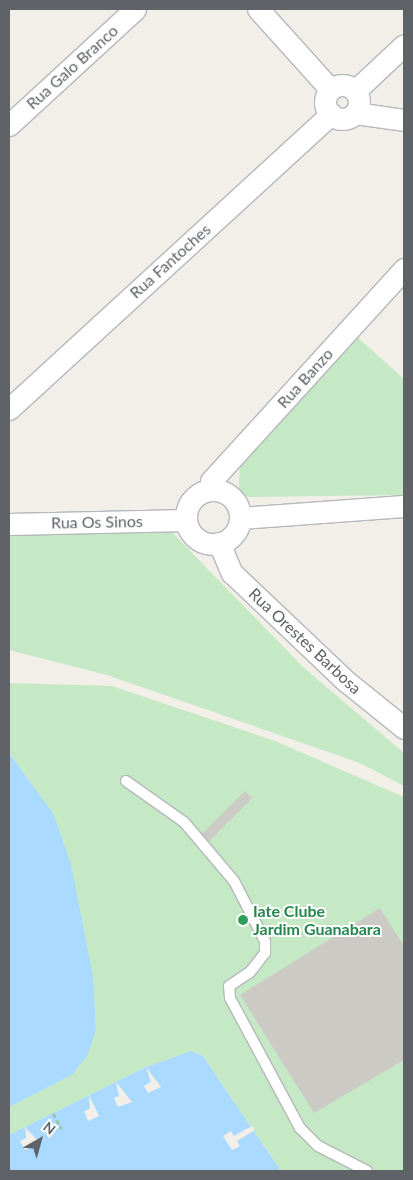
<!DOCTYPE html>
<html>
<head>
<meta charset="utf-8">
<style>
  body { margin:0 }
  #map { position:relative; width:413px; height:1180px; overflow:hidden; background:#f1efe8; font-family:Lato,sans-serif }
  div>[style] { position:absolute }
  [style*='--x'] { left:calc(var(--x)*1px); top:calc(var(--y)*1px); width:calc(var(--w)*1px); rotate:calc(var(--a)*1deg) }
  .green>* { inset:0; background:#c5e8c5 }
  .water>* { inset:0; background:#aadaff }
  .pier>* { inset:0; background:#f1efe8 }
  .building>* { inset:0; background:#cccac5; transform-origin:0 0 }
  .path>* { height:3px; margin-top:-1.5px; transform-origin:0; background:repeating-linear-gradient(90deg,#9cc7a9 0 5px,transparent 0 7.5px) }
  .roads { filter:drop-shadow(1px 0 #b5b8bc) drop-shadow(-1px 0 #b5b8bc) drop-shadow(0 1px #b5b8bc) drop-shadow(0 -1px #b5b8bc) }
  .lane>* { height:10px; margin:-5px; padding:0 5px; transform-origin:5px; border-radius:5px; background:#fff }
  .street>* { height:21px; margin:-10.5px; padding:0 10.5px; transform-origin:10.5px; border-radius:10.5px; background:#fff }
  .street>.ring { margin:-10.5px; padding:0; box-sizing:content-box; background:none; border:21px solid #fff; border-radius:50% }
  .dots>* { width:14px; height:14px; translate:-50% -50%; box-sizing:border-box; border:2px solid #fff; border-radius:50% }
  span { translate:-50% -50%; white-space:nowrap; text-align:center; line-height:1.15; -webkit-text-stroke:4px #fff; paint-order:stroke }
  .street-label { font-size:16px; color:#5f6368 }
  .leisure-label { font-size:16px; color:#27864d; font-weight:700 }
  .left { translate:0 -50%; text-align:left }
  .frame { position:absolute; inset:0; border:10px solid #5f6368; pointer-events:none }
  .north { position:absolute; left:15px; top:1115px; width:50px; height:50px; -webkit-text-stroke:4px #fff; paint-order:stroke; rotate:38deg; font-size:14px; font-weight:700; line-height:20px; text-align:center; color:#5f6368 }
  .north::after { content:''; display:block; margin:auto; width:18px; height:22px; background:#5f6368; clip-path:polygon(50% 0,100% 100%,50% 72%,0 100%) }
</style>
</head>
<body>
<div id="map">
  <div class="green">
    <i style="clip-path:polygon(355px 335px,404px 379px,404px 495px,247px 497px,239px 489px,240px 463px)"></i>
    <i style="clip-path:polygon(165px 525px,303px 667px,404px 753px,404px 786px,360px 763px,107px 675px,9px 650px,9px 534px)"></i>
    <i style="clip-path:polygon(9px 683px,112px 686px,275px 741px,404px 797px,404px 1171px,281px 1171px,203px 1056px,191px 1051px,144px 1068px,9px 1135px,9px 1107px,72px 1075px,86px 1056px,96px 1029px,93px 976px,53px 813px,9px 753px)"></i>
  </div>
  <div class="water">
    <i style="clip-path:polygon(9px 753px,53px 813px,71px 864px,93px 976px,96px 1030px,87px 1056px,72px 1075px,9px 1107px)"></i>
    <i style="clip-path:polygon(191px 1051px,203px 1056px,281px 1171px,9px 1171px,9px 1135px,144px 1068px)"></i>
  </div>
  <div class="pier">
    <i style="clip-path:polygon(146px 1067px,161px 1087px,148px 1093px,144px 1086px,151px 1082px)"></i>
    <i style="clip-path:polygon(116px 1082px,132px 1102px,118px 1107px,114px 1098px,119px 1096px)"></i>
    <i style="clip-path:polygon(89px 1095px,99px 1116px,88px 1121px,84px 1111px,90px 1109px)"></i>
    <i style="clip-path:polygon(252px 1126px,255px 1130px,237px 1141px,240px 1146px,232px 1150px,223px 1136px,231px 1131px,234px 1136px)"></i>
    <i style="clip-path:polygon(25px 1127px,40px 1143px,25px 1150px,20px 1141px,26px 1138px)"></i>
  </div>
  <div class="building">
    <i style="left:245px;top:791px;width:10px;height:62px;rotate:45deg"></i>
    <i style="clip-path:polygon(380px 908px,404px 946px,404px 1060px,314px 1113px,240px 995px)"></i>
  </div>
  <div class="path">
    <i style="--x:53;--y:1113;--w:18;--a:61"></i>
  </div>
  <div class="roads">
    <div class="lane">
      <i style="--x:126;--y:781;--w:71;--a:35.3"></i>
      <i style="--x:184;--y:822;--w:77;--a:49.7"></i>
      <i style="--x:234;--y:881;--w:68;--a:62.7"></i>
      <i style="--x:265;--y:941;--w:12;--a:90"></i>
      <i style="--x:265;--y:953;--w:24;--a:128"></i>
      <i style="--x:250;--y:972;--w:25;--a:146"></i>
      <i style="--x:229;--y:986;--w:12;--a:85"></i>
      <i style="--x:230;--y:998;--w:148;--a:61.7"></i>
      <i style="--x:300;--y:1128;--w:25;--a:45"></i>
      <i style="--x:318;--y:1146;--w:55;--a:27"></i>
    </div>
    <div class="street">
      <i style="--x:258;--y:9;--w:108;--a:48"></i>
      <i class="ring" style="left:325px;top:85px;width:13px;height:13px"></i>
      <i style="--x:355;--y:91;--w:67;--a:-43.2"></i>
      <i style="--x:355;--y:113;--w:49;--a:8.1"></i>
      <i style="--x:9;--y:125;--w:171;--a:-42.6"></i>
      <i style="--x:9;--y:409;--w:437;--a:-42.5"></i>
      <i style="--x:211;--y:490;--w:9;--a:-90"></i>
      <i style="--x:211;--y:481;--w:287;--a:-47.7"></i>
      <i class="ring" style="left:186px;top:490px;width:33px;height:33px"></i>
      <i style="--x:240;--y:518;--w:164;--a:-4.2"></i>
      <i style="--x:9;--y:524;--w:177;--a:-1.3"></i>
      <i style="--x:219;--y:543;--w:33;--a:67"></i>
      <i style="--x:232;--y:573;--w:158;--a:43.5"></i>
      <i style="--x:347;--y:682;--w:73;--a:38.9"></i>
    </div>
  </div>
  <div class="dots">
    <i style="left:243px;top:920px;background:#2e9e5b"></i>
  </div>
  <div class="street-label">
    <span style="left:72px;top:67px;rotate:-42deg">Rua Galo Branco</span>
    <span style="left:170px;top:261px;rotate:-42deg">Rua Fantoches</span>
    <span style="left:305px;top:378px;rotate:-48deg">Rua Banzo</span>
    <span style="left:97px;top:522px;rotate:-1deg">Rua Os Sinos</span>
    <span style="left:305px;top:641px;rotate:43deg">Rua Orestes Barbosa</span>
  </div>
  <div class="leisure-label">
    <span class="left" style="left:253px;top:920px">Iate Clube<br>Jardim Guanabara</span>
  </div>
  <div class="frame"></div>
  <div class="north">N</div>
</div>
</body>
</html>
